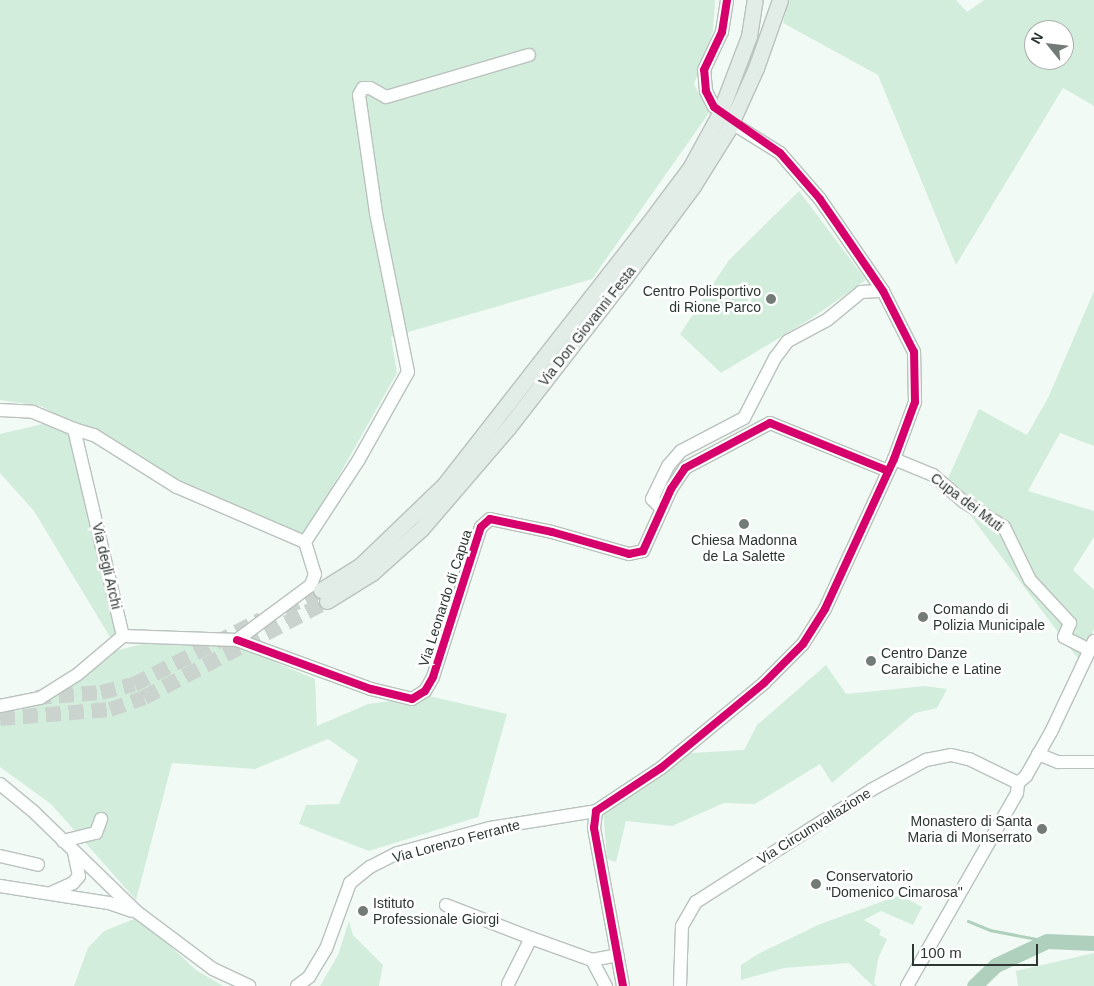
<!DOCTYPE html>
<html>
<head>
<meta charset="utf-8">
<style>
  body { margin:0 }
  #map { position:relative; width:1094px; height:986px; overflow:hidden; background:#f2faf5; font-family:Arial,sans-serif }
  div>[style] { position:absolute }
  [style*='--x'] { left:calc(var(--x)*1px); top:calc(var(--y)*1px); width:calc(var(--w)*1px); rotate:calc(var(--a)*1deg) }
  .green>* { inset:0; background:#d3eddd }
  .stream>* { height:2.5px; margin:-1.25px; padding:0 1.25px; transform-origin:1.25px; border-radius:1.25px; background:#afd0bc }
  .river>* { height:15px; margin:-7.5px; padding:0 7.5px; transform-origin:7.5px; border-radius:7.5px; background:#afd0bc }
  .major-tunnel>* { height:15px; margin-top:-7.5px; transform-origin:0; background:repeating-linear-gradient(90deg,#cbd3ce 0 15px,transparent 0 23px) }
  .roads { filter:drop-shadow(1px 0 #bac2bd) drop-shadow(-1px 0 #bac2bd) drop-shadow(0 1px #bac2bd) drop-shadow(0 -1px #bac2bd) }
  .minor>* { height:12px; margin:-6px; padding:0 6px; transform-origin:6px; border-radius:6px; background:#fdfefe }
  .major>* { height:15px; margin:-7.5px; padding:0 7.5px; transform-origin:7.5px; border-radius:7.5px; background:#e2ede7 }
  .cycleway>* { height:8px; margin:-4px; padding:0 4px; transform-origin:4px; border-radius:4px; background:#d6006c }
  .dots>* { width:14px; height:14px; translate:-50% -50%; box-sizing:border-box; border:2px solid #fff; border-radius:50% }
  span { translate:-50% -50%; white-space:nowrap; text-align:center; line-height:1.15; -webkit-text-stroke:5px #fff; paint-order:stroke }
  .poi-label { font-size:14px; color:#2d3731 }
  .right { translate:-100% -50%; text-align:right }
  .left { translate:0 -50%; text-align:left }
  .street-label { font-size:14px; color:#2d3731 }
  .north { position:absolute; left:1024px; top:20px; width:50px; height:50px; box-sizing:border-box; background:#fff; border:1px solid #abafad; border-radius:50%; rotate:299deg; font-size:14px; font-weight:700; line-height:20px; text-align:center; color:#2d3731 }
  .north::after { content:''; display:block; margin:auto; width:18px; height:22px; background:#727b76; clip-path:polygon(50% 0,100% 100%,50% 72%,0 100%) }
  .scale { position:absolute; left:912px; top:944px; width:126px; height:22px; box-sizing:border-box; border:2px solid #2d3731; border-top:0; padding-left:6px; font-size:15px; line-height:18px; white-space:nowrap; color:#2d3731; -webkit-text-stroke:4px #fff; paint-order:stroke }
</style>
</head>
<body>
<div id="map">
  <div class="green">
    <i style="clip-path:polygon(0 0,715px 0,713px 31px,694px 84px,709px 113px,592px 279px,391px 337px,397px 373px,304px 537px,181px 483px,41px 406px,0 400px)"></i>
    <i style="clip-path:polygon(evenodd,788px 0,956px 0,967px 12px,984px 0,1094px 0,1094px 106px,1063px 88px,956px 265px,878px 75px,783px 23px,788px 0,1034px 30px,1064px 30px,1064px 60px,1034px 60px,1034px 30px)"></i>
    <i style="clip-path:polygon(799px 191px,866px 280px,812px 318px,721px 373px,680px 334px,729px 260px)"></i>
    <i style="clip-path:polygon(1094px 291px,1094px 446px,1060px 433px,1028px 491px,1094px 511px,1094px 537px,1073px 570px,1094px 590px,1094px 629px,1079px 660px,946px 483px,979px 409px,1027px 435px,1048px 398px)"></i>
    <i style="clip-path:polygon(47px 423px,70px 432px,119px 631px,110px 637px,34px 511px,0 473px,0 434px)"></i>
    <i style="clip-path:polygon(147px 643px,232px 644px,315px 679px,317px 726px,368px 704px,429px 696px,507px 714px,478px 817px,369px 851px,299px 824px,306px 805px,339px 804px,358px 760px,328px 739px,255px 769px,172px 763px,136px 900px,51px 804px,0 767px,0 712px,22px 710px,60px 690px,114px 651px)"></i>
    <i style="clip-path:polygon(826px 665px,846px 694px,925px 686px,947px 689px,937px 708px,915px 713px,832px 783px,820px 764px,755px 804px,724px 803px,672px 826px,626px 821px,616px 862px,607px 859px,603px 809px,691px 753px,744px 750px,757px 725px)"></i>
    <i style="clip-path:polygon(900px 895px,922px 907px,913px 925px,881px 911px,864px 920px,881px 930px,879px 935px,887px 939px,878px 959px,874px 984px,878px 986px,873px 986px,849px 963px,784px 968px,741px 980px,741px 965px,758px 954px,818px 925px)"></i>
    <i style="clip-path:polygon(139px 917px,196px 970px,223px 986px,74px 986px,88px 948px,104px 931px)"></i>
    <i style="clip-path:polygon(349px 921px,353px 935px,383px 965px,379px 986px,320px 986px,338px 955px)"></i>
    <i style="clip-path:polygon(1094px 953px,1094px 986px,1018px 986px,1016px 971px)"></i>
  </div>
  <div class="stream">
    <i style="--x:968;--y:921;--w:24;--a:22"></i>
    <i style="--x:990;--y:930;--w:58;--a:10.9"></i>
  </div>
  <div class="river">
    <i style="--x:974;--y:986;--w:30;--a:-44"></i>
    <i style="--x:996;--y:965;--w:56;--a:-25.2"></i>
    <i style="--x:1047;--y:941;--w:47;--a:2.4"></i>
  </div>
  <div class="major-tunnel">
    <i style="--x:284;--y:608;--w:41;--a:-25.9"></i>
    <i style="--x:36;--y:697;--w:65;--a:-4.4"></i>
    <i style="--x:101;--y:692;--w:34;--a:-14"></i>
    <i style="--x:134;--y:684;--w:143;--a:-27.1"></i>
    <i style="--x:0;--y:718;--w:110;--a:-4.7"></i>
    <i style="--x:110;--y:709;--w:36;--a:-19"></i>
    <i style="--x:144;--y:697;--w:207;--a:-27.7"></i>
  </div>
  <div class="roads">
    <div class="minor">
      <i style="--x:714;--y:107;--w:18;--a:-117"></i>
      <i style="--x:706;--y:91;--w:21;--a:-95"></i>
      <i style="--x:704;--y:70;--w:42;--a:-64.7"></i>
      <i style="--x:722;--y:32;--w:32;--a:-81"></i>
      <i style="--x:0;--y:410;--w:33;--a:3"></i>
      <i style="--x:33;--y:412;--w:44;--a:22.5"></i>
      <i style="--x:74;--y:429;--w:213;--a:76.7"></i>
      <i style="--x:74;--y:429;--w:21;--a:17"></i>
      <i style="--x:94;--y:435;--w:98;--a:32.1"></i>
      <i style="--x:177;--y:487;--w:139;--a:23.3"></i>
      <i style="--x:305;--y:542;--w:34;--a:73"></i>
      <i style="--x:315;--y:574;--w:12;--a:110"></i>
      <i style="--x:311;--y:585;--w:92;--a:143.4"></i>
      <i style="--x:237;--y:640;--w:114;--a:-178"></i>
      <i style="--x:894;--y:459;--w:42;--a:22.3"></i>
      <i style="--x:933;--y:475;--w:41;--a:41.1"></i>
      <i style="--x:964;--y:502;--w:47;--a:32"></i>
      <i style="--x:1004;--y:527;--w:59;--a:63.9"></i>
      <i style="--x:1030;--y:580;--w:59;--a:47.1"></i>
      <i style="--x:1070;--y:623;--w:15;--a:113"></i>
      <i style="--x:1064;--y:637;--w:29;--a:27"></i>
      <i style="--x:662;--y:509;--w:14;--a:-135"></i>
      <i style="--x:652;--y:499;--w:37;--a:-64"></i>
      <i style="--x:668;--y:466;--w:20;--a:-49"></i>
      <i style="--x:681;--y:451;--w:71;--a:-27.6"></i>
      <i style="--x:744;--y:418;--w:68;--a:-62.7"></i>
      <i style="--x:775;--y:358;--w:21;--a:-53"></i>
      <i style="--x:788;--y:341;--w:44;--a:-28.3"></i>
      <i style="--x:827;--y:320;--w:44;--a:-39.5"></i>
      <i style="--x:861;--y:292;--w:22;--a:-3"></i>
      <i style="--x:305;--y:542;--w:97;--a:-56.8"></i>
      <i style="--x:358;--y:461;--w:102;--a:-60.7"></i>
      <i style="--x:408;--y:372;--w:162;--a:-101.4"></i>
      <i style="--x:376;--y:213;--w:119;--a:-98.2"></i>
      <i style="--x:359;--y:95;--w:8;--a:-60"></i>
      <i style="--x:363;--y:88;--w:7;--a:0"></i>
      <i style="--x:370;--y:88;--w:18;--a:29"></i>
      <i style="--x:386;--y:97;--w:149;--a:-16.4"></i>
      <i style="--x:237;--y:640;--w:143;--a:20.1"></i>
      <i style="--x:371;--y:689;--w:42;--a:13.7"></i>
      <i style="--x:412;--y:699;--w:15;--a:-32"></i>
      <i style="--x:425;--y:691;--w:16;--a:-60"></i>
      <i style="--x:433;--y:677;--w:157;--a:-72.3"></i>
      <i style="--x:481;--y:527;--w:12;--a:-42"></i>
      <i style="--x:490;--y:519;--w:63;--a:11.8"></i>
      <i style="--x:552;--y:532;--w:80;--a:15.9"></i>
      <i style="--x:629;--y:554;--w:14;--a:-12"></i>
      <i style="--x:643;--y:551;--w:68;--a:-65.7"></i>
      <i style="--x:671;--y:489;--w:25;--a:-56"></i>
      <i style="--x:685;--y:468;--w:96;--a:-27.9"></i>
      <i style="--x:770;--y:423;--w:127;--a:22.1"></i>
      <i style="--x:0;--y:706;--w:41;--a:-11.3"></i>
      <i style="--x:40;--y:698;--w:45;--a:-32.3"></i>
      <i style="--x:78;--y:674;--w:59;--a:-40.2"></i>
      <i style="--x:1038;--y:754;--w:22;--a:22"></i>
      <i style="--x:1058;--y:762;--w:36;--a:0"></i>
      <i style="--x:1018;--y:783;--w:11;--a:-41"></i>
      <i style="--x:1026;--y:776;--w:51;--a:-60.4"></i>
      <i style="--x:1051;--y:732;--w:101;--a:-64.7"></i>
      <i style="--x:0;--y:784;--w:44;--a:39.5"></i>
      <i style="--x:34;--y:812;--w:144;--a:44.2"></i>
      <i style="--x:137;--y:912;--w:95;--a:36.9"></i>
      <i style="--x:213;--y:969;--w:40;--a:25"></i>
      <i style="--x:63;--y:841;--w:34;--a:-14"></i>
      <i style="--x:96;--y:833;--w:15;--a:-70"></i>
      <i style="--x:0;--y:856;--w:39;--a:13"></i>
      <i style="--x:0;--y:886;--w:110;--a:8.9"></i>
      <i style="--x:109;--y:903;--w:24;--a:19"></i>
      <i style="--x:53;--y:892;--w:22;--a:-24"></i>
      <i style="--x:73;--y:883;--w:9;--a:-49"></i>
      <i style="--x:79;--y:876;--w:24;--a:-102"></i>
      <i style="--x:446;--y:905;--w:91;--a:21.2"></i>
      <i style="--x:592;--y:960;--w:30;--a:62"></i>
      <i style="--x:508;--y:984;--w:51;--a:-63.4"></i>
      <i style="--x:531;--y:938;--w:65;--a:19.8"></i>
      <i style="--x:592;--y:960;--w:26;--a:-11"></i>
      <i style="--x:297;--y:986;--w:15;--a:-37"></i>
      <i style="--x:309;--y:977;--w:33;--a:-59"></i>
      <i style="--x:326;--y:949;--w:70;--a:-70"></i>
      <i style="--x:350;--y:883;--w:26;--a:-39"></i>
      <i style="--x:370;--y:867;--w:31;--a:-27"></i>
      <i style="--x:398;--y:853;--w:95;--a:-15.2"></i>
      <i style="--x:490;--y:828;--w:107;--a:-9.1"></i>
      <i style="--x:623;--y:986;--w:161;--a:-100.4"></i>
      <i style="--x:594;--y:828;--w:17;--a:-83"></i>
      <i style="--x:596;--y:811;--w:78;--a:-33.5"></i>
      <i style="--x:661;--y:768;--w:134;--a:-39.5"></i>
      <i style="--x:764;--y:683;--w:55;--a:-45"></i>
      <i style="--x:803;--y:644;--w:41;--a:-57.8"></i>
      <i style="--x:825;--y:609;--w:165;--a:-65.3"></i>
      <i style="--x:894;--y:459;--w:61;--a:-69.8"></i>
      <i style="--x:915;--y:402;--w:50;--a:-91.1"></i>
      <i style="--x:914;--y:352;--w:68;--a:-116.9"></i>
      <i style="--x:883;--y:291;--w:112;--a:-124.4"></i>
      <i style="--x:820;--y:199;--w:61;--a:-131"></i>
      <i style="--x:780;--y:153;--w:47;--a:-148"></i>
      <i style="--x:680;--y:986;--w:60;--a:-88.1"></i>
      <i style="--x:682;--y:926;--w:28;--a:-60"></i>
      <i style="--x:696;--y:902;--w:208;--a:-32.6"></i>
      <i style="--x:871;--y:790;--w:63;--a:-28.6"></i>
      <i style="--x:926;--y:760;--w:25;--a:-11"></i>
      <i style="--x:951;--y:755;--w:18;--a:13"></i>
      <i style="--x:969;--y:759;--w:55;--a:26.1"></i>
      <i style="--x:907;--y:986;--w:222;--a:-60.3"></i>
      <i style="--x:1017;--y:793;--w:10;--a:-84"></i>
    </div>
    <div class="major">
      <i style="--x:321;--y:590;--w:47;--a:-32"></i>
      <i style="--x:361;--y:565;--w:115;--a:-43.9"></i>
      <i style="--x:444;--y:485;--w:346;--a:-52"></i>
      <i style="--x:657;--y:212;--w:55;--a:-53.1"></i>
      <i style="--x:690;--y:168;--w:60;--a:-61.3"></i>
      <i style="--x:719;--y:115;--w:85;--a:-69.2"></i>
      <i style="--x:749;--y:36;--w:36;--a:-81"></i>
      <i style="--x:327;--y:601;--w:53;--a:-31.9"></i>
      <i style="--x:372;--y:573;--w:66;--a:-41.9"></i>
      <i style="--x:421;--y:529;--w:133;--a:-49.3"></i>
      <i style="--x:508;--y:428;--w:187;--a:-52.2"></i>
      <i style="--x:623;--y:280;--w:117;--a:-53.3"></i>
      <i style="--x:693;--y:186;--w:66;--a:-58"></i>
      <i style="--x:728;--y:130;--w:68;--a:-65.7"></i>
      <i style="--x:756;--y:68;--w:72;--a:-70.6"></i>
    </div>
  </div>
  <div class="cycleway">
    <i style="--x:237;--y:640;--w:143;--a:20.1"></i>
    <i style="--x:371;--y:689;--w:42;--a:13.7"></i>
    <i style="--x:412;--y:699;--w:15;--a:-32"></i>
    <i style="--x:425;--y:691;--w:16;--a:-60"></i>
    <i style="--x:433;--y:677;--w:157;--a:-72.3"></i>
    <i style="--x:481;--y:527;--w:12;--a:-42"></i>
    <i style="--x:490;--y:519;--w:63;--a:11.8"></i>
    <i style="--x:552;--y:532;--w:80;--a:15.9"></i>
    <i style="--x:629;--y:554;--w:14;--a:-12"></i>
    <i style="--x:643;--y:551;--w:68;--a:-65.7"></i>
    <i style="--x:671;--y:489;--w:25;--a:-56"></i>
    <i style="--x:685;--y:468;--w:96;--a:-27.9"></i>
    <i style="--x:770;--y:423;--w:127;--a:22.1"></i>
    <i style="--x:623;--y:986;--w:161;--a:-100.4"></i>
    <i style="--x:594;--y:828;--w:17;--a:-83"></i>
    <i style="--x:596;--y:811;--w:78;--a:-33.5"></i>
    <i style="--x:661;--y:768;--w:134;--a:-39.5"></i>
    <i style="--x:764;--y:683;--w:55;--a:-45"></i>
    <i style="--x:803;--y:644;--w:41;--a:-57.8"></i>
    <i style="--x:825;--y:609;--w:165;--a:-65.3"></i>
    <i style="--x:894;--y:459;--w:61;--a:-69.8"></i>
    <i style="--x:915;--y:402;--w:50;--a:-91.1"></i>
    <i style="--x:914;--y:352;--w:68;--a:-116.9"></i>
    <i style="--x:883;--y:291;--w:76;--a:-124.3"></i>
    <i style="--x:840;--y:228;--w:35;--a:-125"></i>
    <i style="--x:820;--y:199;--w:61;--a:-131"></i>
    <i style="--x:780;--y:153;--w:80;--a:-145.1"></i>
    <i style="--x:714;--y:107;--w:18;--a:-117"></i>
    <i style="--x:706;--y:91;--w:21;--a:-95"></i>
    <i style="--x:704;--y:70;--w:42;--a:-64.7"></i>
    <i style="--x:722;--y:32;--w:32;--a:-81"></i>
  </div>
  <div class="dots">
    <i style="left:771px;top:299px;background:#727b76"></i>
    <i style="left:744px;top:524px;background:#727b76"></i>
    <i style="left:923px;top:617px;background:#727b76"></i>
    <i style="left:871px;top:661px;background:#727b76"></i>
    <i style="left:1042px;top:829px;background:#727b76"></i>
    <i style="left:816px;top:884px;background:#727b76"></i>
    <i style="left:363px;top:911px;background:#727b76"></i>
  </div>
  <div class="poi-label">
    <span class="right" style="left:761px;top:299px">Centro Polisportivo<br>di Rione Parco</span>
    <span style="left:744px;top:548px">Chiesa Madonna<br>de La Salette</span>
    <span class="left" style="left:933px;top:617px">Comando di<br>Polizia Municipale</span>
    <span class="left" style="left:881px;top:661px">Centro Danze<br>Caraibiche e Latine</span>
    <span class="right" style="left:1032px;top:829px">Monastero di Santa<br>Maria di Monserrato</span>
    <span class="left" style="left:826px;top:884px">Conservatorio<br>"Domenico Cimarosa"</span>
    <span class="left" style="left:373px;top:911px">Istituto<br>Professionale Giorgi</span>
  </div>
  <div class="street-label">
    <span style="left:587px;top:326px;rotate:-52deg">Via Don Giovanni Festa</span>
    <span style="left:967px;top:502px;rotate:37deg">Cupa dei Muti</span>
    <span style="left:107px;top:566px;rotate:77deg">Via degli Archi</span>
    <span style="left:445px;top:598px;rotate:-72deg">Via Leonardo di Capua</span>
    <span style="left:814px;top:826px;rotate:-32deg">Via Circumvallazione</span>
    <span style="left:456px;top:841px;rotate:-15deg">Via Lorenzo Ferrante</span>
  </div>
  <div class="north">N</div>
  <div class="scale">100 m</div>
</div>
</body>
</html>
